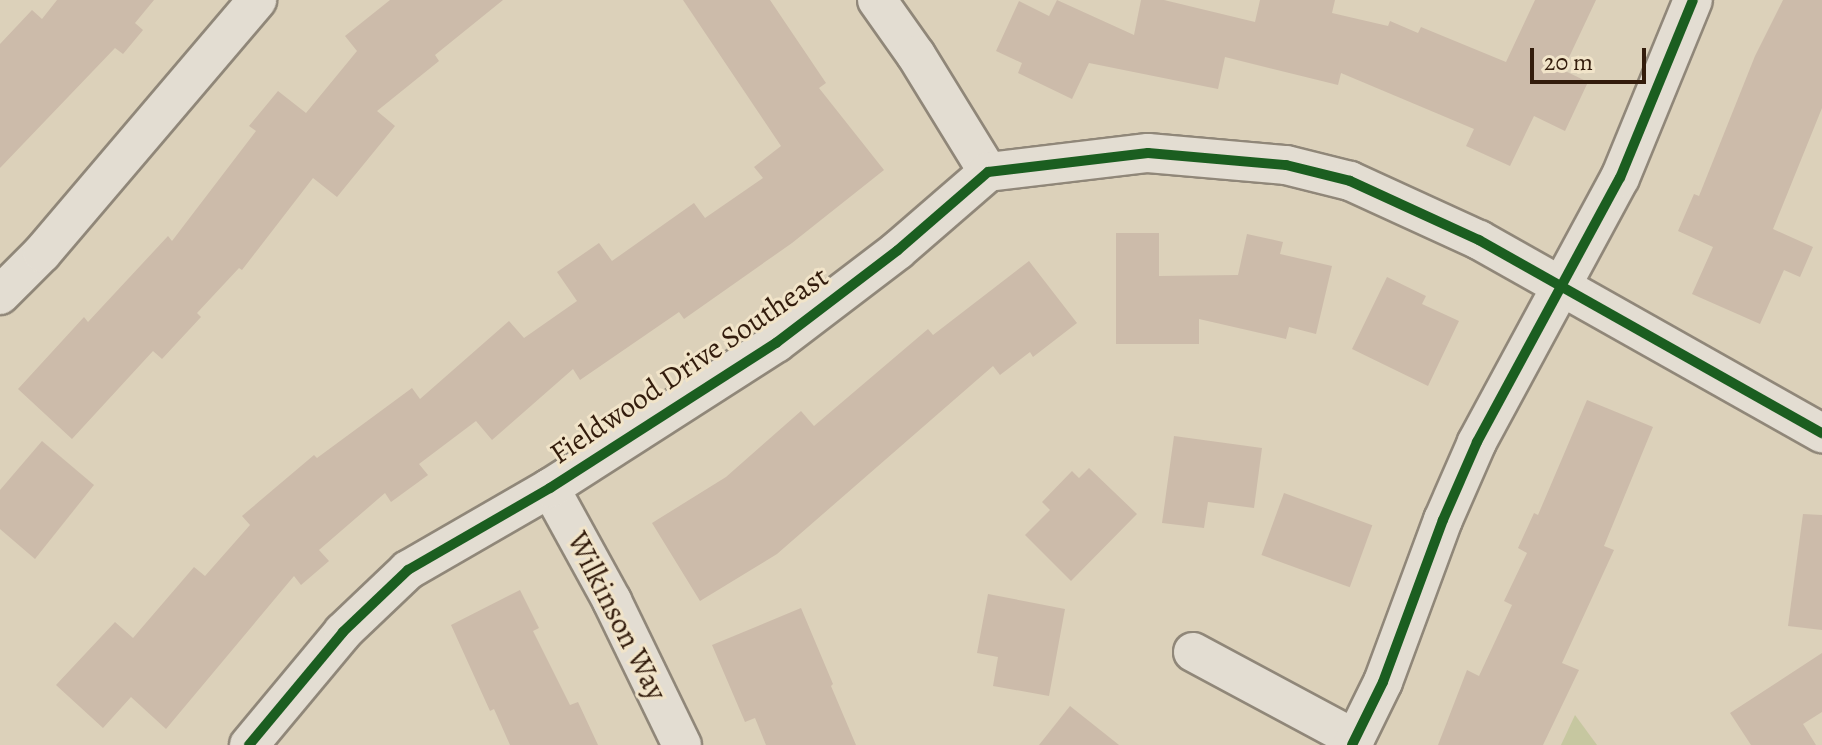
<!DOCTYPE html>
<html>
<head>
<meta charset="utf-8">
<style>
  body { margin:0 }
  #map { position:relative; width:1822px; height:745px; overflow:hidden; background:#dcd1ba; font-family:Alegreya,serif }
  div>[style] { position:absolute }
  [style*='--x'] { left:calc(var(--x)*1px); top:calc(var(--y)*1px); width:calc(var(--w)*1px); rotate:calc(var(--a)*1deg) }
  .green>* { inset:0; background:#c6c7a0 }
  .building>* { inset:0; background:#cba; transform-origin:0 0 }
  .roads { filter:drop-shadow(2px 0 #908779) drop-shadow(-2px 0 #908779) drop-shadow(0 2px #908779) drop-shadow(0 -2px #908779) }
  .street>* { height:38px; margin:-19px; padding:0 19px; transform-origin:19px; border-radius:19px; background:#e3ddd2 }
  .cycleway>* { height:10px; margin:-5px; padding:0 5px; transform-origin:5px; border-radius:5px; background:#1b5e20 }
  span { translate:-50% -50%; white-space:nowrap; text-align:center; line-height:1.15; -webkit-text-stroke:6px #f1e4c9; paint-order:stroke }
  .street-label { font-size:30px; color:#331c0c }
  .scale { position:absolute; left:1530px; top:48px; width:116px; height:36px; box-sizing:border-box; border:4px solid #331c0c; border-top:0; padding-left:10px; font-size:24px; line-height:28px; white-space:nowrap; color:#331c0c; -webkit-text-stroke:6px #f1e4c9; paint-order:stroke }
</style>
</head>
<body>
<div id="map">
  <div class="green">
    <i style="clip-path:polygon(1575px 715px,1597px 745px,1561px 745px)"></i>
  </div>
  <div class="building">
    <i style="clip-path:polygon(57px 0,154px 0,135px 23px,143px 30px,123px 54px,115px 48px,0 168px,0 44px,32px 10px,42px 19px)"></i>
    <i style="clip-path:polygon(390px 0,503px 0,435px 55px,439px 61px,377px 111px,395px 126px,337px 197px,313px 178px,242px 270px,239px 268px,197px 313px,201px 317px,162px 359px,153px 351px,72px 439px,18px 389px,84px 317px,88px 322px,168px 236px,172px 241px,256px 131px,249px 126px,278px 91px,306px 113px,357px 51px,345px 36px)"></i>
    <i style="clip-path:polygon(683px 0,770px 0,826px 83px,819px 88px,884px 170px,792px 243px,684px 319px,679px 312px,580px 380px,573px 369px,492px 440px,476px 421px,419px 464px,428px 475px,391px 502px,385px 493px,319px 550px,329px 561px,301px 585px,294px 576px,166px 729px,131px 697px,103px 728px,56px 685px,115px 622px,133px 638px,194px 567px,205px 576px,250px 525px,242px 516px,314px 455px,317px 458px,412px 388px,420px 399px,509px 321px,524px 338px,577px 301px,557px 272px,599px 243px,612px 261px,694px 203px,705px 218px,763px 178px,754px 167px,781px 146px)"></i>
    <i style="clip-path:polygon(1057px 0,1134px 35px,1141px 0,1164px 0,1255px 22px,1260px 0,1335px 0,1332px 13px,1388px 26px,1390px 21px,1418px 33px,1421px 27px,1506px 62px,1535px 0,1596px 0,1563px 70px,1588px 82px,1565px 131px,1534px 116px,1510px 166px,1466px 146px,1474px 129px,1341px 73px,1338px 85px,1225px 57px,1218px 89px,1089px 63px,1072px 99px,1018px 73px,1022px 63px,996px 51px,1019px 1px,1049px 16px)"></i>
    <i style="clip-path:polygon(1783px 0,1822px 0,1822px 108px,1773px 229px,1813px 247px,1800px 277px,1784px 270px,1760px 324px,1692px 294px,1713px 247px,1678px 231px,1694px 194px,1699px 196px,1755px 56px)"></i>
    <i style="clip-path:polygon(1116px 233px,1159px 233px,1159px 276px,1238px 275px,1247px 234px,1283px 242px,1280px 254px,1332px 266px,1316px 334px,1289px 327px,1286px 339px,1199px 319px,1199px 344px,1116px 344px)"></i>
    <i style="clip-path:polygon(1029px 261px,1077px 323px,1033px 357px,1030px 352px,1000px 375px,993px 366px,777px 554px,700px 601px,652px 523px,726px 477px,801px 411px,814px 426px,928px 329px,933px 335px)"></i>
    <i style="clip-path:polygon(1387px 277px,1426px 296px,1422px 304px,1459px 321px,1428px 386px,1352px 349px)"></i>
    <i style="clip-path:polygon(1587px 400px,1653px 427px,1604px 546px,1614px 550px,1562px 663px,1579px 670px,1543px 745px,1438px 745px,1467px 670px,1479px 676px,1512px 605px,1504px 601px,1527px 553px,1518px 548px,1534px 513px,1538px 515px)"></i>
    <i style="clip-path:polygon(1174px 436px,1262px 448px,1254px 508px,1208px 502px,1204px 528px,1162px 523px)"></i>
    <i style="clip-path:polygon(42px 441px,94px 485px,35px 559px,0 529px,0 490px)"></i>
    <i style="clip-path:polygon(1089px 468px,1137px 514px,1071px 581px,1025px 535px,1050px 510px,1042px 502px,1072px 471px,1079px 478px)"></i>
    <i style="left:1284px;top:493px;width:94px;height:66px;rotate:20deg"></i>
    <i style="clip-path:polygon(1803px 514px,1822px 515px,1822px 630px,1788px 626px)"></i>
    <i style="clip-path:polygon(520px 590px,539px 628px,533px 631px,570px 705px,578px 702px,598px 745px,510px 745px,494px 709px,490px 711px,451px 625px)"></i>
    <i style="clip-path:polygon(988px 594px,1065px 609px,1049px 696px,993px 686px,998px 657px,977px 653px)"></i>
    <i style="clip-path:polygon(801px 608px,833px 684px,831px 686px,856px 745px,766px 745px,755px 718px,745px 722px,712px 645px)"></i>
    <i style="clip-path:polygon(1822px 653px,1822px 712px,1803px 724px,1816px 745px,1751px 745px,1730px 713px)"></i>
    <i style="clip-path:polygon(1070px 706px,1119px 745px,1039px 745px)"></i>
  </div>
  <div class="roads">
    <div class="street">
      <i style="--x:877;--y:0;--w:67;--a:54.7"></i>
      <i style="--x:916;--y:55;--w:137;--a:58.4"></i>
      <i style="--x:0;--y:295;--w:59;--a:-45"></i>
      <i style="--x:42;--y:253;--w:332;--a:-49.6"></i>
      <i style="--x:550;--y:488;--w:129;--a:61.2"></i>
      <i style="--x:612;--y:601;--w:160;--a:64.1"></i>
      <i style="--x:1193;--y:652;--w:184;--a:28.2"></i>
      <i style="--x:249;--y:745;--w:147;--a:-50.2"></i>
      <i style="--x:343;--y:632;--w:90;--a:-43.6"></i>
      <i style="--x:408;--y:570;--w:164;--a:-30"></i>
      <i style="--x:550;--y:488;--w:269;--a:-32.7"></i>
      <i style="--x:776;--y:343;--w:153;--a:-37.3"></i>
      <i style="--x:898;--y:250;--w:119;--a:-40.9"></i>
      <i style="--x:988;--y:172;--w:161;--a:-6.8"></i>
      <i style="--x:1148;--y:153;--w:139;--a:5"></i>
      <i style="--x:1286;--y:165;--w:66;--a:14"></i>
      <i style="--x:1350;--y:181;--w:142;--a:24.6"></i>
      <i style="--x:1479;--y:240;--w:394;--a:29.4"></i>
      <i style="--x:1352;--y:745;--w:70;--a:-63.8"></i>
      <i style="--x:1383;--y:682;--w:173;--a:-69.7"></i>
      <i style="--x:1443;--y:520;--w:85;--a:-66.4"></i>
      <i style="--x:1477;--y:442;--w:300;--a:-61.6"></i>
      <i style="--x:1620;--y:178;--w:192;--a:-67.7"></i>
    </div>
  </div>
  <div class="cycleway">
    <i style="--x:249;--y:745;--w:147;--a:-50.2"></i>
    <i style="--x:343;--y:632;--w:90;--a:-43.6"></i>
    <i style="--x:408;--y:570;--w:164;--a:-30"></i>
    <i style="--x:550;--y:488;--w:269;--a:-32.7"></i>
    <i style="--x:776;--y:343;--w:153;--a:-37.3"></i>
    <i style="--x:898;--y:250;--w:119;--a:-40.9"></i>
    <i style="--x:988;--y:172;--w:161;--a:-6.8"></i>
    <i style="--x:1148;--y:153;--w:139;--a:5"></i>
    <i style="--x:1286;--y:165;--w:66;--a:14"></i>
    <i style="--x:1350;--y:181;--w:142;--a:24.6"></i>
    <i style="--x:1479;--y:240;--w:394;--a:29.4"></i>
    <i style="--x:1352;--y:745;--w:70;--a:-63.8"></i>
    <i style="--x:1383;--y:682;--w:173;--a:-69.7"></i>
    <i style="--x:1443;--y:520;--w:85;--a:-66.4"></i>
    <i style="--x:1477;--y:442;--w:300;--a:-61.6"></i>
    <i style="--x:1620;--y:178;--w:192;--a:-67.7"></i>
  </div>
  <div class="street-label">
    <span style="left:689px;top:365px;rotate:-34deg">Fieldwood Drive Southeast</span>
    <span style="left:617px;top:616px;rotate:63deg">Wilkinson Way</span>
  </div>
  <div class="scale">20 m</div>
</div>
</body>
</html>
